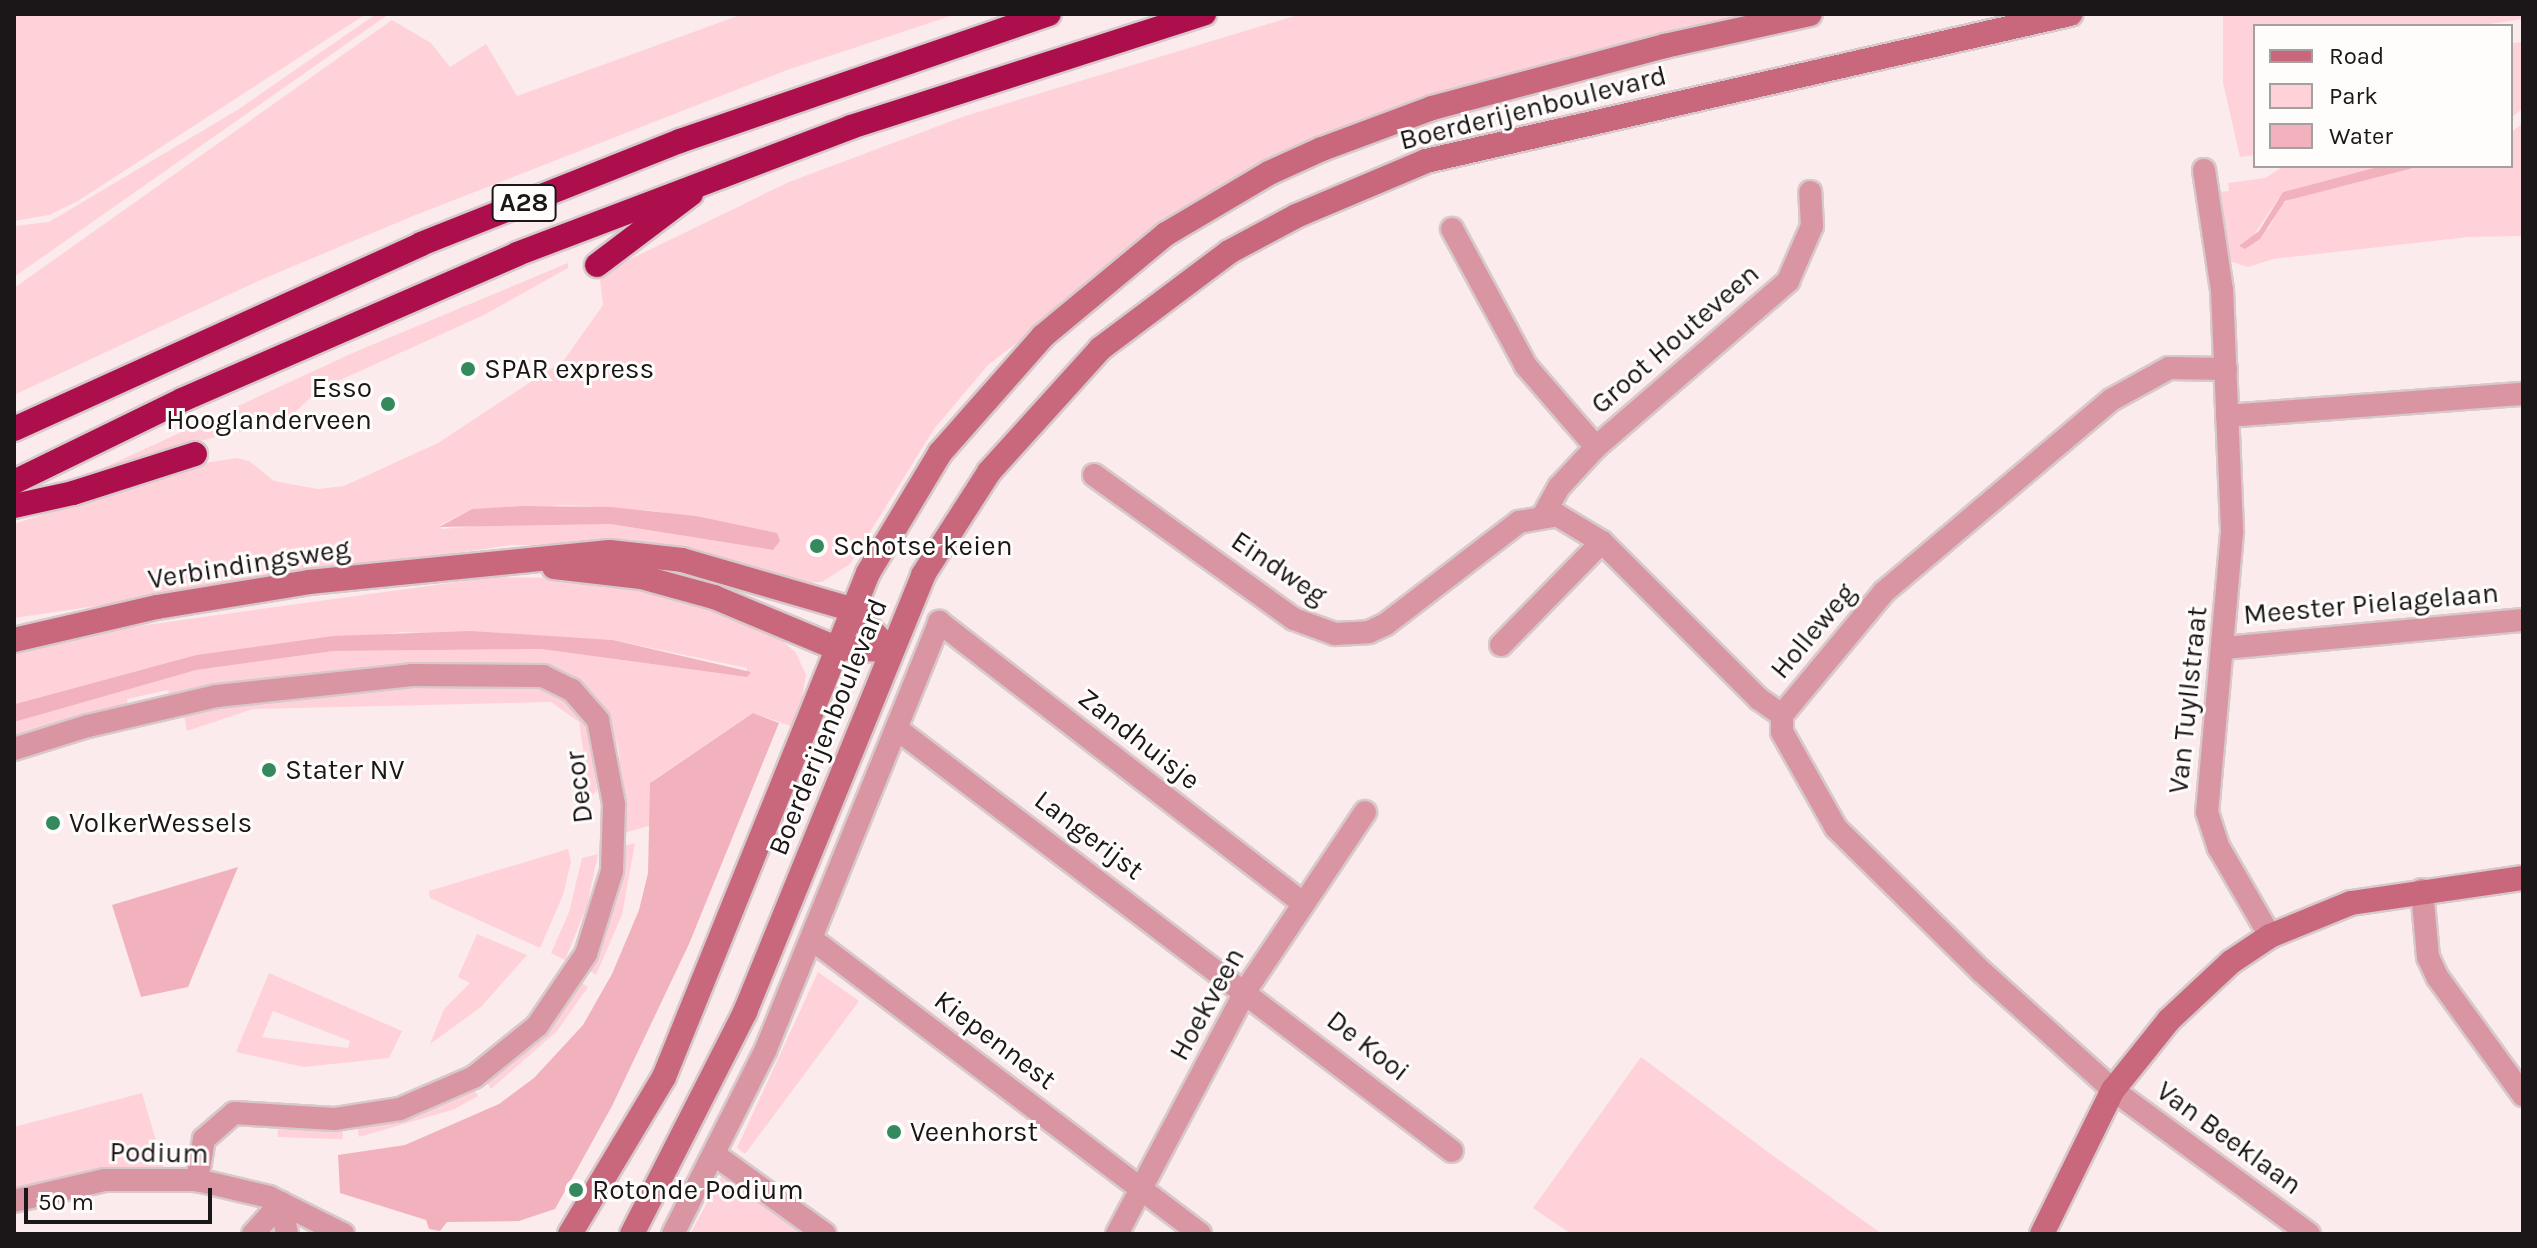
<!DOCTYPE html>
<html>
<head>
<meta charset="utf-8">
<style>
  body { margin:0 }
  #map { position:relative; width:2537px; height:1248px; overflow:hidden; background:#fbebed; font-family:Karla,sans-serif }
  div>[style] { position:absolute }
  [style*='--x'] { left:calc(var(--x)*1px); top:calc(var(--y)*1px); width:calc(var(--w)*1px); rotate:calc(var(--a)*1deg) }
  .green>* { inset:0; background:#ffd2d9; transform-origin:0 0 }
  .water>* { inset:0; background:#f2b2bd }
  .roads { filter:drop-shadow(2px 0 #d7c9cb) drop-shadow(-2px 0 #d7c9cb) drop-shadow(0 2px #d7c9cb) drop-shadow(0 -2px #d7c9cb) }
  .street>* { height:22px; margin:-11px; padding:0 11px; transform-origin:11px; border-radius:11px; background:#da95a2 }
  .secondary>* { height:24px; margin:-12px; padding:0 12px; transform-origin:12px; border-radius:12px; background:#c9677c }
  .highway>* { height:24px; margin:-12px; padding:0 12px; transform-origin:12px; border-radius:12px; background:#ac0f4b }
  .dots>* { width:22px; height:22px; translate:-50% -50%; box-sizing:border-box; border:4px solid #fffcfc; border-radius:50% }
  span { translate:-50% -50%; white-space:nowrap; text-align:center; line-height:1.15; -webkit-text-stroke:6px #fffcfc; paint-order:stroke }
  .shield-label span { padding:2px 6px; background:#fffcfc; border:2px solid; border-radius:6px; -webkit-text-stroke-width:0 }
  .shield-label { font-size:26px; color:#1b1617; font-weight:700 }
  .street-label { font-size:28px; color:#1b1617 }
  .poi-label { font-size:28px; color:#1b1617 }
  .left { translate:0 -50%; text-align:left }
  .right { translate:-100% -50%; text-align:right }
  .frame { position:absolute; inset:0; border:16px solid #1b1617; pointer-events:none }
  .legend { position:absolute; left:2253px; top:24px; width:260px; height:144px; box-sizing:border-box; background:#fffcfc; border:2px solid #a4a0a0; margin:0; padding:10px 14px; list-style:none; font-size:24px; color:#1b1617 }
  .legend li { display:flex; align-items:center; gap:16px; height:40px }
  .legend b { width:40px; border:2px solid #a4a0a0 }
  .scale { position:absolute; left:24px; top:1188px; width:188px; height:36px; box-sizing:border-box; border:4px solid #1b1617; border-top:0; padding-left:10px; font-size:24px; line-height:28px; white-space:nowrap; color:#1b1617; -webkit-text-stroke:6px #fffcfc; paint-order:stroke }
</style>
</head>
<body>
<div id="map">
  <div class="green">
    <i style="clip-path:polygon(14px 14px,366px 14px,78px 201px,49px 215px,14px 221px)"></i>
    <i style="clip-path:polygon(376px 14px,389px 14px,14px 277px,14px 226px,49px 222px,239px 109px)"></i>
    <i style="clip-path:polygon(743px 14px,957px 14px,787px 70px,413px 216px,258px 281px,14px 395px,14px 288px,392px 20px,431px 43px,450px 67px,486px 44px,517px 96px)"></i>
    <i style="clip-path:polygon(evenodd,1301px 14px,1790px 14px,1376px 121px,1057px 312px,988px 365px,934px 429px,850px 564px,822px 582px,797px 583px,724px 561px,595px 545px,512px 545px,14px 618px,14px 524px,199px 464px,237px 458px,249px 461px,274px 481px,318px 489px,344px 486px,438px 443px,564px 360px,603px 305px,600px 280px,612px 268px,789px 182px,965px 116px,1301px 14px,567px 505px,655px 511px,777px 533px,773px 550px,610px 524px,524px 522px,442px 529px,440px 525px,472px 509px,567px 505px)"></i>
    <i style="clip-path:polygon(2223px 14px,2523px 14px,2523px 19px,2476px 26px,2255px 26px,2255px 155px,2240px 157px,2223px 83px)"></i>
    <i style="clip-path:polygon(2523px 42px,2523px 108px,2511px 118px,2511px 43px)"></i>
    <i style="clip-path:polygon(2523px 123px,2523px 236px,2468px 237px,2273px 259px,2248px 267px,2229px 261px,2219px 192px,2229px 191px,2228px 183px,2265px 178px,2284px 166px,2381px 166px,2283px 192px,2253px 236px,2269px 228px,2281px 204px,2295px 198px,2421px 166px,2511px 166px,2511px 132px)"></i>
    <i style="clip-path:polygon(568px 263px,568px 268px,484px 315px,318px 390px,277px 430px,232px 432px,99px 470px,355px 352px)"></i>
    <i style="clip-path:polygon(493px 577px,563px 578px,632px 588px,706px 607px,777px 636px,796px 653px,806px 675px,797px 728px,753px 713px,652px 781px,652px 825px,624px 833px,619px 752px,608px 712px,574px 682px,385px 668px,319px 673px,171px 698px,168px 690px,127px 699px,128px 707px,14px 741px,14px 722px,131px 686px,196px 670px,334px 651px,541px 649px,747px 677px,747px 668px,613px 640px,402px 632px,196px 655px,14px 704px,14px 654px,131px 627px)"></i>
    <i style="clip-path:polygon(381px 684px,547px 688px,571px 701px,588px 724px,597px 791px,590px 797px,579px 722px,551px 702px,253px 709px,187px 731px,184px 715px,189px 709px)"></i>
    <i style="clip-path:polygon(635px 843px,622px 915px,596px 975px,587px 969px,610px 914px,624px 846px)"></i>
    <i style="clip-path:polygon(568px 849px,571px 862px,563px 895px,540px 948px,430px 898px,429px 891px)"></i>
    <i style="clip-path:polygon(598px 854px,587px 906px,565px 960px,551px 953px,569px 912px,582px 858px)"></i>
    <i style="clip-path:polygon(477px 934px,527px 955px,481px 1007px,430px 1044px,444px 1009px,470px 983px,458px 977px)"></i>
    <i style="clip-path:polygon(818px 972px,859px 1001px,745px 1154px,737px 1148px)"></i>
    <i style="clip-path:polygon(evenodd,269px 973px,402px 1031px,389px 1058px,304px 1067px,236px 1052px,269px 973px,273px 1011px,350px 1041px,348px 1048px,262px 1037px,273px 1011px)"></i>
    <i style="clip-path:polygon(580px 982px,588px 987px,557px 1031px,491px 1089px,485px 1079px,563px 1007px)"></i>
    <i style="clip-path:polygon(1641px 1057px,1768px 1152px,1882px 1234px,1571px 1234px,1533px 1208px)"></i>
    <i style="clip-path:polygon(472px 1087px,478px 1096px,455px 1109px,359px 1137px,357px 1125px)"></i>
    <i style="clip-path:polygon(142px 1093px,164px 1168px,14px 1191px,14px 1127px)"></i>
    <i style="left:278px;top:1125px;width:65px;height:12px;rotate:2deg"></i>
    <i style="clip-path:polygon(724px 1172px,791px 1224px,797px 1220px,816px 1234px,690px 1234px)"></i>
  </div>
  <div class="water">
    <i style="clip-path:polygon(2381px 166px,2421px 166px,2285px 201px,2260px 239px,2245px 249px,2239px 246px,2259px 231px,2283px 192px)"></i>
    <i style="clip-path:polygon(523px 506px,611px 507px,696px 516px,777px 533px,780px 541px,773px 550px,610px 524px,439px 527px,472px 509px)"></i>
    <i style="clip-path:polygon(471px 631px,613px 640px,751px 672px,747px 677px,541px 649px,334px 651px,196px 670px,14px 722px,15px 704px,196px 655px,333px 636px)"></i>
    <i style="clip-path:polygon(753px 713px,779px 723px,689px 944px,612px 1106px,555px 1209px,519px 1221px,447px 1222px,440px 1231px,429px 1229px,426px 1220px,340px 1193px,338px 1155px,405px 1145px,499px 1104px,534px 1078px,583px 1025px,612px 974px,639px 910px,648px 873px,650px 783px)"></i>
    <i style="clip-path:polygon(238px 867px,188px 987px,141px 997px,112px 905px)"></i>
  </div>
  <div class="roads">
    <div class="street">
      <i style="--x:2204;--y:170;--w:121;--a:81.5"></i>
      <i style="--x:2222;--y:290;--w:243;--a:87.6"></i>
      <i style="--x:2232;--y:533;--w:280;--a:95.1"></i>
      <i style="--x:2207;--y:812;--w:38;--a:72"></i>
      <i style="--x:2219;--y:848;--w:102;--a:59.9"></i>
      <i style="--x:1452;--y:229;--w:156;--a:61.6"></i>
      <i style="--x:1526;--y:366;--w:107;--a:49.2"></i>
      <i style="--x:2226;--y:369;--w:57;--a:-179"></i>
      <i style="--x:2169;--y:368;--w:66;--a:151.1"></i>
      <i style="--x:2111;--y:400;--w:297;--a:139.8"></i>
      <i style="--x:1884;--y:592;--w:160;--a:129.7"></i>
      <i style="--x:1782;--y:715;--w:17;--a:90"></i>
      <i style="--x:1782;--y:732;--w:110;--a:60.6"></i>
      <i style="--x:1836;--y:828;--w:204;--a:44.6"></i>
      <i style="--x:1981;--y:971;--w:178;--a:42"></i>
      <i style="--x:2113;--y:1090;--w:243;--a:36.3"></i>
      <i style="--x:2227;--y:416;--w:297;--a:-4.3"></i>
      <i style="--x:1094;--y:475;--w:246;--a:35.8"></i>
      <i style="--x:1294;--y:619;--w:44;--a:20.1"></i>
      <i style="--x:1335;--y:634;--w:34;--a:-3"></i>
      <i style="--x:1369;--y:632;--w:19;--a:-25"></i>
      <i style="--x:1386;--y:624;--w:168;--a:-37.5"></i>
      <i style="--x:1519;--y:522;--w:39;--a:-10"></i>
      <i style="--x:1557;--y:515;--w:52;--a:31"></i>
      <i style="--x:1602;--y:542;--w:222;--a:45"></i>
      <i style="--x:1759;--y:699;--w:28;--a:35"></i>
      <i style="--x:1544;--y:514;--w:31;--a:-61"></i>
      <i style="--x:1559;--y:487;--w:54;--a:-47.2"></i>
      <i style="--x:1596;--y:447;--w:254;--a:-40.8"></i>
      <i style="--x:1788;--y:281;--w:60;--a:-66.4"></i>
      <i style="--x:1812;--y:226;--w:34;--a:-93"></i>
      <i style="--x:1501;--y:645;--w:144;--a:-45.6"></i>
      <i style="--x:2225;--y:648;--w:299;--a:-5.4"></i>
      <i style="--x:897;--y:729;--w:697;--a:37.25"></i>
      <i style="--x:14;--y:749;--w:77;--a:-17.3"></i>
      <i style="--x:88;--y:726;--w:132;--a:-13.1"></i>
      <i style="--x:217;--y:696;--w:196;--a:-6.1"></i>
      <i style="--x:412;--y:675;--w:131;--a:0.4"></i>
      <i style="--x:543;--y:676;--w:32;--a:26"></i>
      <i style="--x:572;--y:690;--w:40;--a:49"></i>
      <i style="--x:598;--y:720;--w:86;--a:79.2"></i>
      <i style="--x:614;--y:804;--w:67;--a:91.7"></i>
      <i style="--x:612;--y:871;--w:87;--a:107.4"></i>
      <i style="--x:586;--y:954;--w:87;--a:124.2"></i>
      <i style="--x:537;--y:1026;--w:81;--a:141"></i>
      <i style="--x:474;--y:1077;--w:81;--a:156.6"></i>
      <i style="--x:400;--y:1109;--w:67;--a:171.4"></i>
      <i style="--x:334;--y:1119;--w:100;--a:-176.6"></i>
      <i style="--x:234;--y:1113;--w:40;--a:139"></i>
      <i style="--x:204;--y:1139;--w:42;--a:99.7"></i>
      <i style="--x:2422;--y:890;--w:67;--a:84.9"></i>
      <i style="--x:2428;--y:957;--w:23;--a:65"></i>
      <i style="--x:2438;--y:978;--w:145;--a:54"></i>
      <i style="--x:813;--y:940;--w:486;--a:37.2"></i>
      <i style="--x:715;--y:1155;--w:135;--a:35.7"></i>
      <i style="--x:14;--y:1201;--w:93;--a:-13"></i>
      <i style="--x:105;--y:1180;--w:92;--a:0"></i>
      <i style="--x:197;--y:1180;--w:74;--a:13.3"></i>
      <i style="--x:269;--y:1197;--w:83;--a:26.6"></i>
      <i style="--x:281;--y:1203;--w:32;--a:79"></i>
      <i style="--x:253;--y:1234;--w:42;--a:-47.9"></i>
      <i style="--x:673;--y:1234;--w:207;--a:-63.3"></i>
      <i style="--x:766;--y:1049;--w:461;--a:-67.9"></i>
      <i style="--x:939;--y:622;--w:459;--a:37.7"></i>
      <i style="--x:1117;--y:1234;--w:276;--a:-62.1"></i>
      <i style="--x:1246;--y:990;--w:214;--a:-56.2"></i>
    </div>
    <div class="secondary">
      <i style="--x:554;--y:567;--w:88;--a:6.6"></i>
      <i style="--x:641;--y:577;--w:76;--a:15.3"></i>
      <i style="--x:714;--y:597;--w:132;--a:22.7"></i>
      <i style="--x:836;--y:648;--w:54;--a:2.1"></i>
      <i style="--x:14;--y:640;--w:147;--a:-13"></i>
      <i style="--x:157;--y:607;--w:154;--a:-9.3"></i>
      <i style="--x:309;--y:582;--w:302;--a:-5.7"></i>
      <i style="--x:610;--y:552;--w:72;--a:6.3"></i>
      <i style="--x:682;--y:560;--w:176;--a:16.2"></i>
      <i style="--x:851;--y:609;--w:57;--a:46.4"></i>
      <i style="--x:570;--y:1234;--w:183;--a:-59.1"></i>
      <i style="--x:664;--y:1077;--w:544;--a:-67.96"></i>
      <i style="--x:868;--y:573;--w:140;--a:-59"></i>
      <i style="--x:940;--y:453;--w:156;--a:-48.6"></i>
      <i style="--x:1043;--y:336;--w:160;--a:-39.7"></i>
      <i style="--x:1166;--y:234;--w:120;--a:-30.6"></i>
      <i style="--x:1269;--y:173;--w:58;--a:-24.4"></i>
      <i style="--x:1322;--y:149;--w:117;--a:-20.4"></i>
      <i style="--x:1432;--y:108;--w:241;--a:-14.9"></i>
      <i style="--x:1665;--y:46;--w:148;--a:-12.4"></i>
      <i style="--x:632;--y:1234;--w:249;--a:-63"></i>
      <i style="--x:745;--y:1012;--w:472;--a:-67.8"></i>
      <i style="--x:923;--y:575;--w:122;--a:-57.3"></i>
      <i style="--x:989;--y:472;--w:166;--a:-47.9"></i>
      <i style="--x:1100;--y:349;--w:161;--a:-36.9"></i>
      <i style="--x:1229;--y:252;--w:76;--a:-28.2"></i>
      <i style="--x:1296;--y:216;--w:141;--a:-22.9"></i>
      <i style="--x:1426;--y:161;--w:661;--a:-12.86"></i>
      <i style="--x:2042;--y:1234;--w:161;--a:-63.8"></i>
      <i style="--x:2113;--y:1090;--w:90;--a:-51.3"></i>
      <i style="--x:2169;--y:1020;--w:85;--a:-43.1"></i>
      <i style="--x:2231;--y:962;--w:47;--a:-33.7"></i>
      <i style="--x:2270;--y:936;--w:87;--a:-22.2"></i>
      <i style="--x:2351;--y:903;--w:174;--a:-8.3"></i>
    </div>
    <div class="highway">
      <i style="--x:597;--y:265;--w:118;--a:-37.1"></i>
      <i style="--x:14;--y:429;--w:447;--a:-24.4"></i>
      <i style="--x:421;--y:244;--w:279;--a:-21.7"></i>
      <i style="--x:680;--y:141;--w:390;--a:-19"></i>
      <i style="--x:14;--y:482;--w:187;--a:-26"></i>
      <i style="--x:182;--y:400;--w:365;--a:-23.5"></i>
      <i style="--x:517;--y:254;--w:357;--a:-20.8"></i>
      <i style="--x:851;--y:127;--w:371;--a:-17.8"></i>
      <i style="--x:14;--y:506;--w:60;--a:-12.4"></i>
      <i style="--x:73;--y:493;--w:128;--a:-17.7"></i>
    </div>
  </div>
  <div class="dots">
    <i style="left:468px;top:369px;background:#348a5d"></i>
    <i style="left:388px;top:404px;background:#348a5d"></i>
    <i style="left:817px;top:546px;background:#348a5d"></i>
    <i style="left:269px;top:770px;background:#348a5d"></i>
    <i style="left:53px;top:823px;background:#348a5d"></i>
    <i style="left:894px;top:1132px;background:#348a5d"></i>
    <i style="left:576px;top:1190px;background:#348a5d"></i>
  </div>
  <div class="shield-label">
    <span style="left:524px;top:203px">A28</span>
  </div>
  <div class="street-label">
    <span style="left:1533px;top:108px;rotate:-14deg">Boerderijenboulevard</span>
    <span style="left:1675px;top:339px;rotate:-41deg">Groot Houteveen</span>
    <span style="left:249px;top:564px;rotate:-9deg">Verbindingsweg</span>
    <span style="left:1279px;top:568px;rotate:34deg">Eindweg</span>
    <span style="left:2371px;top:604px;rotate:-5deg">Meester Pielagelaan</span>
    <span style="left:1813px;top:631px;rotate:-50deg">Holleweg</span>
    <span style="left:2188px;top:700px;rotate:-84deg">Van Tuyllstraat</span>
    <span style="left:828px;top:727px;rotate:-68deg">Boerderijenboulevard</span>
    <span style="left:1139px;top:739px;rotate:38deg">Zandhuisje</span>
    <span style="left:579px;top:787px;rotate:-97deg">Decor</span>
    <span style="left:1089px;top:835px;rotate:37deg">Langerijst</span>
    <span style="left:1207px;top:1004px;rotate:-61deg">Hoekveen</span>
    <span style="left:995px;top:1040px;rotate:37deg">Kiepennest</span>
    <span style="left:1368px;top:1046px;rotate:38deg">De Kooi</span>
    <span style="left:2229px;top:1138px;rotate:36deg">Van Beeklaan</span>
    <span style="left:159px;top:1153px;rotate:1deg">Podium</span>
  </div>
  <div class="poi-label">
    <span class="left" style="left:484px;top:369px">SPAR express</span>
    <span class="right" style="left:372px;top:404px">Esso<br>Hooglanderveen</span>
    <span class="left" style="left:833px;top:546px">Schotse keien</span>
    <span class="left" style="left:285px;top:770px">Stater NV</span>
    <span class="left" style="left:69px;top:823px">VolkerWessels</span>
    <span class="left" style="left:910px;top:1132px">Veenhorst</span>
    <span class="left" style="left:592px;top:1190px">Rotonde Podium</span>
  </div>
  <div class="frame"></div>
  <ul class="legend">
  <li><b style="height:10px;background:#c9677c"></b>Road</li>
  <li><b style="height:22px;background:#ffd2d9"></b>Park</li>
  <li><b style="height:22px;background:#f2b2bd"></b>Water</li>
  </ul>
  <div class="scale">50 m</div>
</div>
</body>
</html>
